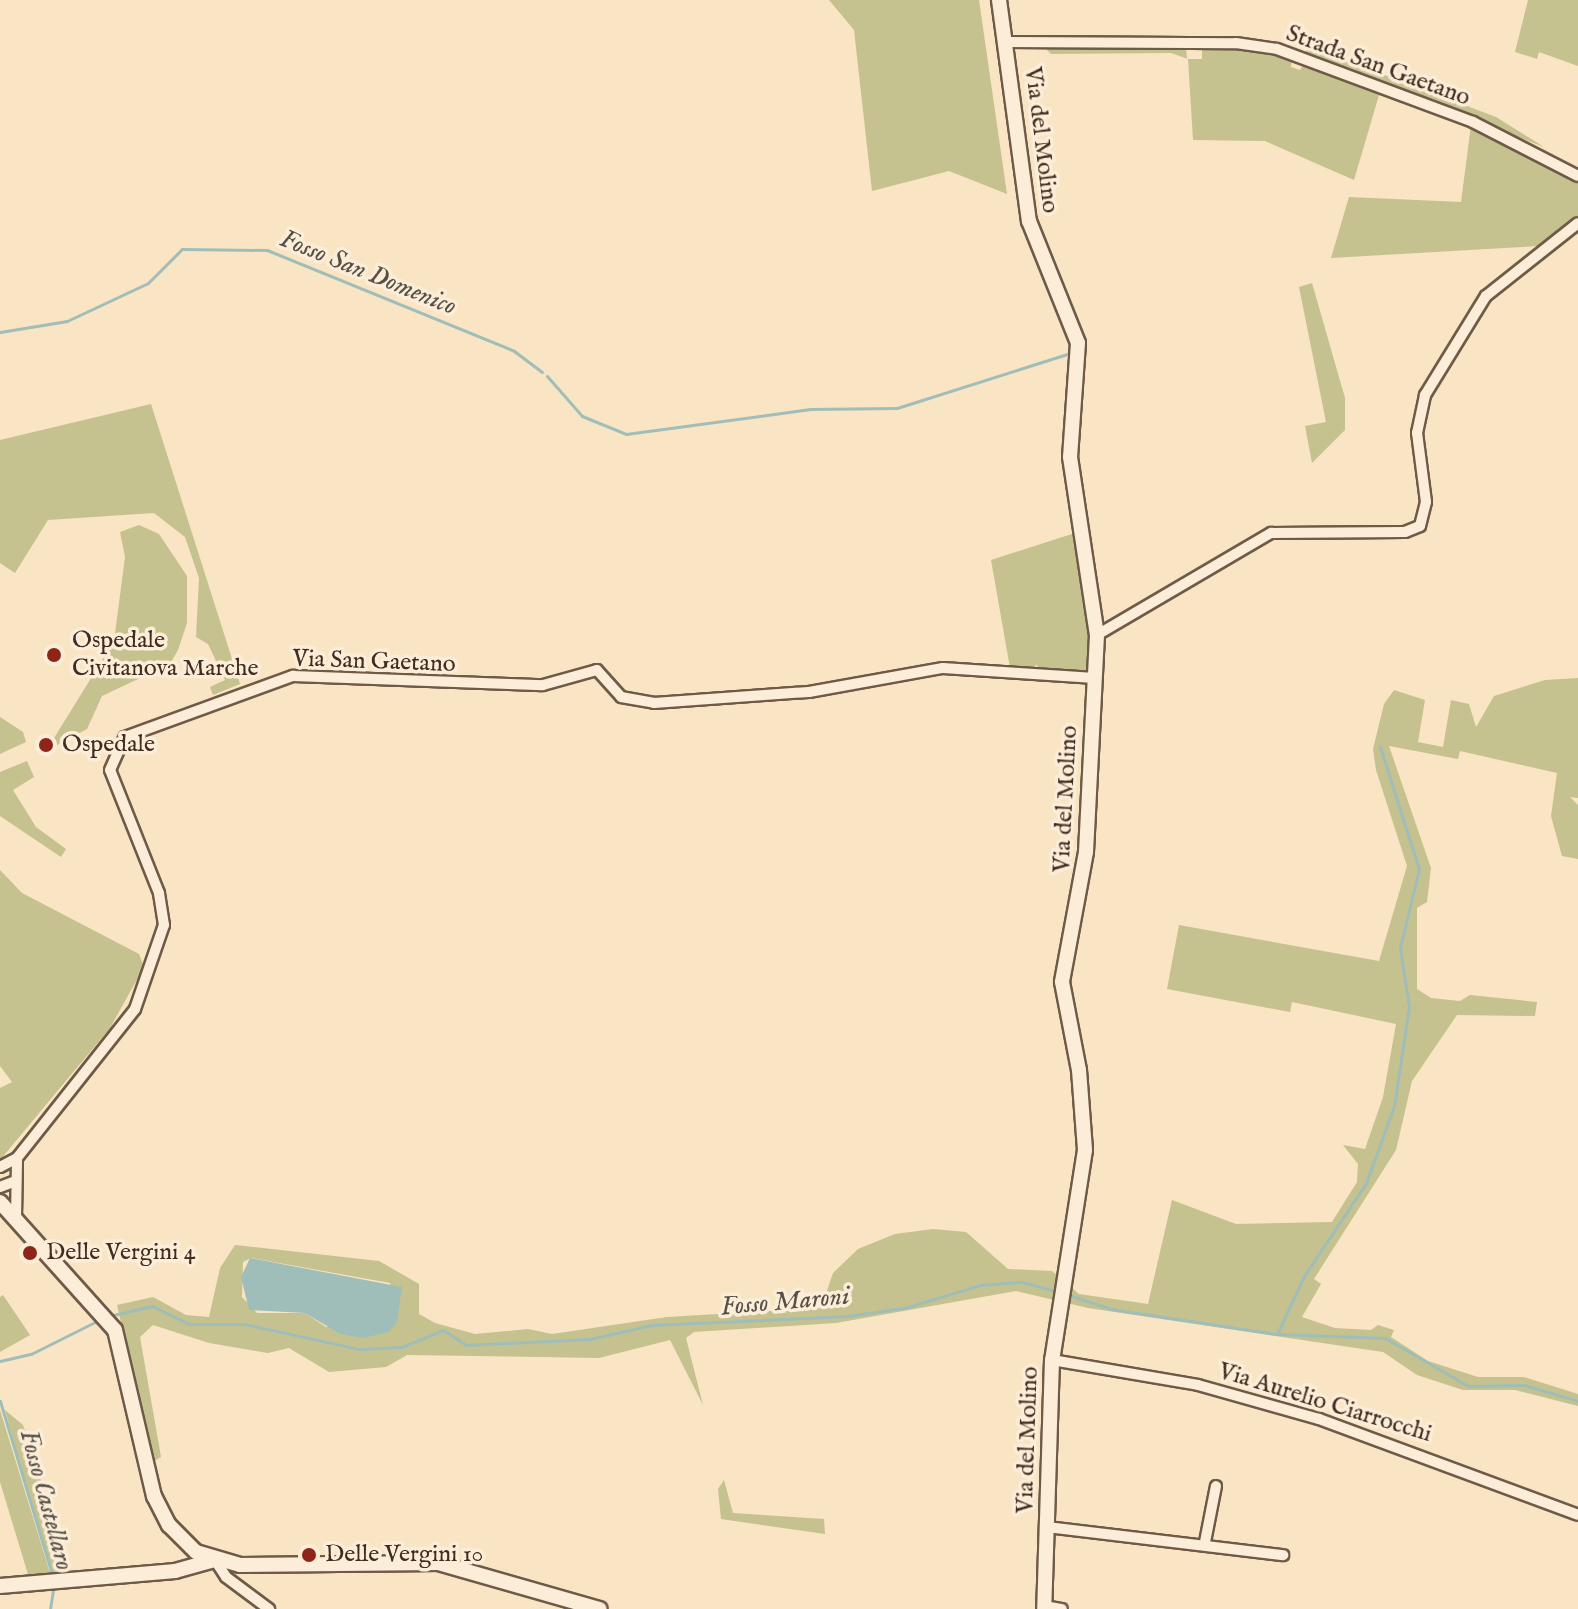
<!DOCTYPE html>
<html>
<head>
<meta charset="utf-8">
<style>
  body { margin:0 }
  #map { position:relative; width:1578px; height:1609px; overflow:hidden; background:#f9e4c3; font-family:"IM FELL English",serif }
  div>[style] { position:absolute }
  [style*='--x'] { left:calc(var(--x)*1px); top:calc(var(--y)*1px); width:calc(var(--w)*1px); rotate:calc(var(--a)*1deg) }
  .green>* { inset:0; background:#c5c28f }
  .water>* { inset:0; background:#9fbeb9 }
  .stream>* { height:3px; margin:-1.5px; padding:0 1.5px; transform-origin:1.5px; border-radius:1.5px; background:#9fbeb9 }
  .roads { filter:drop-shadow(2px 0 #6f5a48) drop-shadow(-2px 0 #6f5a48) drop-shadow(0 2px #6f5a48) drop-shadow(0 -2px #6f5a48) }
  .street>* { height:10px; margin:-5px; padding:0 5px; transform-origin:5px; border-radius:5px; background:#fbedd8 }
  .secondary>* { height:14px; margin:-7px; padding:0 7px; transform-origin:7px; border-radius:7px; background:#fbedd8 }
  .dots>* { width:22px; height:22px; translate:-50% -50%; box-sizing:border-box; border:4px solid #fbedd8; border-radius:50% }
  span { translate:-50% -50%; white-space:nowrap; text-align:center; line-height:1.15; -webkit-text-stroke:7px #fbedd8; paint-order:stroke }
  .street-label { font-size:24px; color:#412c1f }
  .poi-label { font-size:24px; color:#412c1f }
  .left { translate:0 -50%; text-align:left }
  .water-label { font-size:26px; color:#585046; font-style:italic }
</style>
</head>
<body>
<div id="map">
  <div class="green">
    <i style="clip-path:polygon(829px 0,979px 0,1007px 194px,949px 171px,872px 191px,854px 30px)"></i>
    <i style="clip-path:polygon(1528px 0,1578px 0,1578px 66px,1539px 52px,1537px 59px,1515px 52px)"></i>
    <i style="clip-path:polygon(1308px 46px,1496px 117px,1544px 147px,1305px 53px)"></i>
    <i style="clip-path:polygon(1045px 48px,1186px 48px,1187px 59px,1202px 59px,1202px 49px,1250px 50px,1292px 58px,1291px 67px,1300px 70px,1305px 62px,1379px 95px,1354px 180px,1265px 141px,1193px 140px,1188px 59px,1171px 53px,1051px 54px)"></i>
    <i style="clip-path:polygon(1471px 125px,1578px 182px,1578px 218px,1539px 246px,1331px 258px,1349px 197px,1461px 202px)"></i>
    <i style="clip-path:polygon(1312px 283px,1345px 398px,1345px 430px,1312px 463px,1305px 426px,1326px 422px,1299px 287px)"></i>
    <i style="clip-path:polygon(151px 404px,240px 684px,213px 695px,210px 687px,225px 680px,208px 644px,196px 637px,199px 578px,185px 537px,154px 513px,48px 520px,15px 573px,0 563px,0 440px)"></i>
    <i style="clip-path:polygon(139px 525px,159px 534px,187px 576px,187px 623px,178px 650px,170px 664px,102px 696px,87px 729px,46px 751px,114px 641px,125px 557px,120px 532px)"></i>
    <i style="clip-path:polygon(1078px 532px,1092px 633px,1086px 674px,1038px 670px,1037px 664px,1032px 671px,1010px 668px,991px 560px)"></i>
    <i style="clip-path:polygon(evenodd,1578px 678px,1578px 798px,1570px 797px,1578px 805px,1578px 859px,1562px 856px,1551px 816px,1557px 773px,1460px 751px,1458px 759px,1389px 746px,1431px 868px,1427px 902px,1417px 908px,1417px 989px,1431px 998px,1460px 1001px,1470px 995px,1537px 1002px,1535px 1016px,1457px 1015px,1412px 1081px,1396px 1150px,1314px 1279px,1321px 1284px,1302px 1317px,1335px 1328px,1371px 1330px,1378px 1325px,1394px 1330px,1391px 1337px,1428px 1361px,1478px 1377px,1524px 1377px,1578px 1394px,1578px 1406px,1515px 1390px,1463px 1390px,1417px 1375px,1383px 1352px,1088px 1308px,1016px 1291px,836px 1323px,694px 1332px,686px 1338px,703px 1405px,670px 1340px,599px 1358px,407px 1355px,386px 1367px,329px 1372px,289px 1348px,268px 1353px,209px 1343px,153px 1325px,140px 1337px,161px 1457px,153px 1462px,117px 1305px,153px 1297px,186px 1315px,209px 1317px,220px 1268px,235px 1245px,379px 1261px,419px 1284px,419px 1314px,435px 1323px,475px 1334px,528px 1329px,552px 1334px,667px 1317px,821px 1308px,833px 1273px,858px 1249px,895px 1234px,933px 1229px,966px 1232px,1008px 1269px,1052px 1271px,1079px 1294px,1148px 1304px,1172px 1200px,1236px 1224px,1332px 1222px,1357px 1182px,1358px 1164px,1343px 1145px,1365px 1149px,1383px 1097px,1396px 1024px,1292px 1002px,1290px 1012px,1167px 989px,1179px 925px,1379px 961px,1407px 866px,1376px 770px,1373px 749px,1384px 704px,1394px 690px,1425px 700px,1418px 742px,1443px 747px,1451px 700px,1469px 704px,1476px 727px,1494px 696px,1545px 680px,1578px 678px,251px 1258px,390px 1283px,397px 1322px,326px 1327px,305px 1313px,257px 1313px,242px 1297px,243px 1262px,251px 1258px)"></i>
    <i style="clip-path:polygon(0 717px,23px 732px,26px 742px,0 754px)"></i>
    <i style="clip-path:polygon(27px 761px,34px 777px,13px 790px,36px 827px,66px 849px,61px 857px,0 816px,0 772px)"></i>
    <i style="clip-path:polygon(0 870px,22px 893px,139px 954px,144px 967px,110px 1028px,0 1160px,0 1088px,12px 1082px,0 1066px)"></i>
    <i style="clip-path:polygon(3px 1295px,30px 1335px,0 1352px,0 1297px)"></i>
    <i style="clip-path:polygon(0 1410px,50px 1573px,47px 1580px,30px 1581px,0 1482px)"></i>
    <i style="clip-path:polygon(5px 1410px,23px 1425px,72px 1575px,54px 1575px,44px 1550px)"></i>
    <i style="clip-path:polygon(724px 1480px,733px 1513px,824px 1519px,825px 1534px,721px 1519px,718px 1489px)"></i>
  </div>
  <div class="water">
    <i style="clip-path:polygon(250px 1258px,402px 1287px,397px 1322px,389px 1332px,363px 1338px,340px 1334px,305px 1313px,249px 1310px,241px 1277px)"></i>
  </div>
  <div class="stream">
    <i style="--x:0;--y:332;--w:68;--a:-9.3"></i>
    <i style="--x:67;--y:321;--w:89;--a:-25.1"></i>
    <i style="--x:148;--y:283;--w:48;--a:-45"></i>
    <i style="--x:182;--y:249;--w:85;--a:0.7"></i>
    <i style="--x:267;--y:250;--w:267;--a:22.2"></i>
    <i style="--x:514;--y:351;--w:35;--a:37"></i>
    <i style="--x:547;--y:376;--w:53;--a:48.8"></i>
    <i style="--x:582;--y:416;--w:48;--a:22.2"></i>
    <i style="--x:626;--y:434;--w:186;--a:-7.7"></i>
    <i style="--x:810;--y:409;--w:87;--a:-0.7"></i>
    <i style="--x:897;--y:408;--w:186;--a:-17.6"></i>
    <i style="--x:1066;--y:1294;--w:47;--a:18.4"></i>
    <i style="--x:1111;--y:1309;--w:168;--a:8.6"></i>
    <i style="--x:1277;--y:1334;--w:108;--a:2.1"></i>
    <i style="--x:1385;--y:1338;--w:96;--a:30"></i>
    <i style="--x:1468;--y:1386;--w:56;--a:-1"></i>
    <i style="--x:1524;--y:1385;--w:56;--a:16.5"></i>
    <i style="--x:109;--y:1316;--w:44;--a:-13.1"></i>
    <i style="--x:152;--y:1306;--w:41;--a:25.9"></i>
    <i style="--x:189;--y:1324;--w:55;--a:0"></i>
    <i style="--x:244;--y:1324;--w:118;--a:12.3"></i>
    <i style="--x:359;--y:1349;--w:43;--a:-2.7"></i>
    <i style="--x:402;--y:1347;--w:44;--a:-22.5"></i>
    <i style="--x:443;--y:1330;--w:27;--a:33"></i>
    <i style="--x:466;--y:1345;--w:124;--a:-2.8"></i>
    <i style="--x:590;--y:1339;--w:63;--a:-12.9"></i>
    <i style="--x:651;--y:1325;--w:197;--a:-2.6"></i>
    <i style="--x:848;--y:1316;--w:61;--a:-8.5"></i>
    <i style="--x:908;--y:1307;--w:75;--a:-17"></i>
    <i style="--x:980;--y:1285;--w:42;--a:-4.1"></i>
    <i style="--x:1022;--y:1282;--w:38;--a:15"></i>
    <i style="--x:1277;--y:1334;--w:64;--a:-65"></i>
    <i style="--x:1304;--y:1276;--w:112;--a:-56.3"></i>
    <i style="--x:1366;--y:1183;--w:82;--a:-70"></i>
    <i style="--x:1394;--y:1106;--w:100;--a:-81.4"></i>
    <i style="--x:1409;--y:1007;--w:60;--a:-98.7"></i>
    <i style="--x:1400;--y:948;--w:81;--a:-76.5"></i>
    <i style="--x:1419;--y:869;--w:128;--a:-107.7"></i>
    <i style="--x:0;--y:1361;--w:32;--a:-13"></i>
    <i style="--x:31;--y:1354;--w:76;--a:-26.6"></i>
    <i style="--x:0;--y:1401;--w:185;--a:73.3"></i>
    <i style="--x:50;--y:1609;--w:24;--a:-81"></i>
  </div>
  <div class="roads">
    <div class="street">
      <i style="--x:1007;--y:42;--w:229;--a:0.3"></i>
      <i style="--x:1236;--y:43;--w:41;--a:8.3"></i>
      <i style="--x:1277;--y:49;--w:209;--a:20.4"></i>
      <i style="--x:1473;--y:122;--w:118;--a:27.2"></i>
      <i style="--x:1097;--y:635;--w:202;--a:-30.4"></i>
      <i style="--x:1271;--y:533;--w:134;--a:-0.4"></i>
      <i style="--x:1405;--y:532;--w:16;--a:-22"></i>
      <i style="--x:1420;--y:526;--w:25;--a:-76"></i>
      <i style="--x:1426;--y:502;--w:70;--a:-97.4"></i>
      <i style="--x:1417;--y:433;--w:39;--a:-78"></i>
      <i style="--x:1425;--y:395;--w:116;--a:-58.4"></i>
      <i style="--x:1486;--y:296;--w:117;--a:-38.4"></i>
      <i style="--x:0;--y:1167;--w:19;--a:-28"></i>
      <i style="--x:0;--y:1187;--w:14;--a:-21"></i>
      <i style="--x:16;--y:1218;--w:60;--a:-89"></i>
      <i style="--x:17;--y:1158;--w:190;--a:-51.6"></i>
      <i style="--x:135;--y:1009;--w:89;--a:-71"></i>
      <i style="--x:164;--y:925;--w:32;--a:-99"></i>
      <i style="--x:159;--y:893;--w:132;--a:-111.7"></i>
      <i style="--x:110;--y:770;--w:36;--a:-66"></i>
      <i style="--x:125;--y:737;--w:179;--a:-20"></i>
      <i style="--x:293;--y:676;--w:250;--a:2.1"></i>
      <i style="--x:543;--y:685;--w:56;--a:-15.5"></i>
      <i style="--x:597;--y:670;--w:36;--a:48"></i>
      <i style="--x:621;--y:697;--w:34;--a:10"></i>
      <i style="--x:654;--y:703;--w:155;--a:-4.1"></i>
      <i style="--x:809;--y:692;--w:136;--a:-10.2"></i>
      <i style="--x:943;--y:668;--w:152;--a:3.8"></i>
      <i style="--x:1052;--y:1360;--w:148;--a:9.7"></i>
      <i style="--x:1198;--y:1385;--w:126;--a:15.7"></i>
      <i style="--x:1319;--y:1419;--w:276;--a:20.3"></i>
      <i style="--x:1047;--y:1527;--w:238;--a:6.8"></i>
      <i style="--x:1205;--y:1542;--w:57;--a:-78.9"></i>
      <i style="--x:215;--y:1560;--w:20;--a:57"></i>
      <i style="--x:226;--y:1577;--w:54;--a:36.7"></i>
      <i style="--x:1045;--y:1606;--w:17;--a:10"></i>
    </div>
    <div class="secondary">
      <i style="--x:999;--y:0;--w:223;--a:82.3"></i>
      <i style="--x:1029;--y:221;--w:131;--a:68.1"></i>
      <i style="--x:1078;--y:343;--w:114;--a:94"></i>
      <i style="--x:1070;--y:457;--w:180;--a:81.4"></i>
      <i style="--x:1097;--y:635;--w:217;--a:92.9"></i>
      <i style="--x:1086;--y:852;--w:132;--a:100.5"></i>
      <i style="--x:1062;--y:982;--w:90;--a:79.1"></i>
      <i style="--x:1079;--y:1070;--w:80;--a:85.7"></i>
      <i style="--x:1085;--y:1150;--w:213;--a:98.9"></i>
      <i style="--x:1052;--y:1360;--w:249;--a:91.8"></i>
      <i style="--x:0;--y:1202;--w:172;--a:48.1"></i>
      <i style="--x:115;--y:1330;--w:171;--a:76.8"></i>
      <i style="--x:154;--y:1496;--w:33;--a:63"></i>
      <i style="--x:169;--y:1525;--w:38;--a:45"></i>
      <i style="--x:196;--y:1552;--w:46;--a:16.5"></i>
      <i style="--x:240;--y:1565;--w:198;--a:-0.6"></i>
      <i style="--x:438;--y:1563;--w:168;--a:15.9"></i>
      <i style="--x:0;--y:1586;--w:176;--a:-4.9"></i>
      <i style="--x:175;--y:1571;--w:41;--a:-15.4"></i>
    </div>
  </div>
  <div class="dots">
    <i style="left:54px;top:655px;background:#8f2418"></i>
    <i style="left:46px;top:745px;background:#8f2418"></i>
    <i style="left:30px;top:1253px;background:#8f2418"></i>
    <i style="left:309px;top:1555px;background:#8f2418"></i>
  </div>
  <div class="street-label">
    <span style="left:1378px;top:66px;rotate:20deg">Strada San Gaetano</span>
    <span style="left:1041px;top:140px;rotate:83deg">Via del Molino</span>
    <span style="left:374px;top:662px;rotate:2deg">Via San Gaetano</span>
    <span style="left:1066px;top:799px;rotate:-87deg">Via del Molino</span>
    <span style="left:1325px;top:1403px;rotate:17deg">Via Aurelio Ciarrocchi</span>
    <span style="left:1028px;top:1440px;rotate:-88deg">Via del Molino</span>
  </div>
  <div class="poi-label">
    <span class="left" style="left:72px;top:655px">Ospedale<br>Civitanova Marche</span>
    <span class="left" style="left:62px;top:745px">Ospedale</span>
    <span class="left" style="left:46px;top:1253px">Delle Vergini 4</span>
    <span class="left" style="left:325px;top:1555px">Delle Vergini 10</span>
  </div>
  <div class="water-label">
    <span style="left:368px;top:273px;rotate:22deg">Fosso San Domenico</span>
    <span style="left:785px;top:1302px;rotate:-5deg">Fosso Maroni</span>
    <span style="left:46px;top:1500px;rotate:75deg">Fosso Castellaro</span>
  </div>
</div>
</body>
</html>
